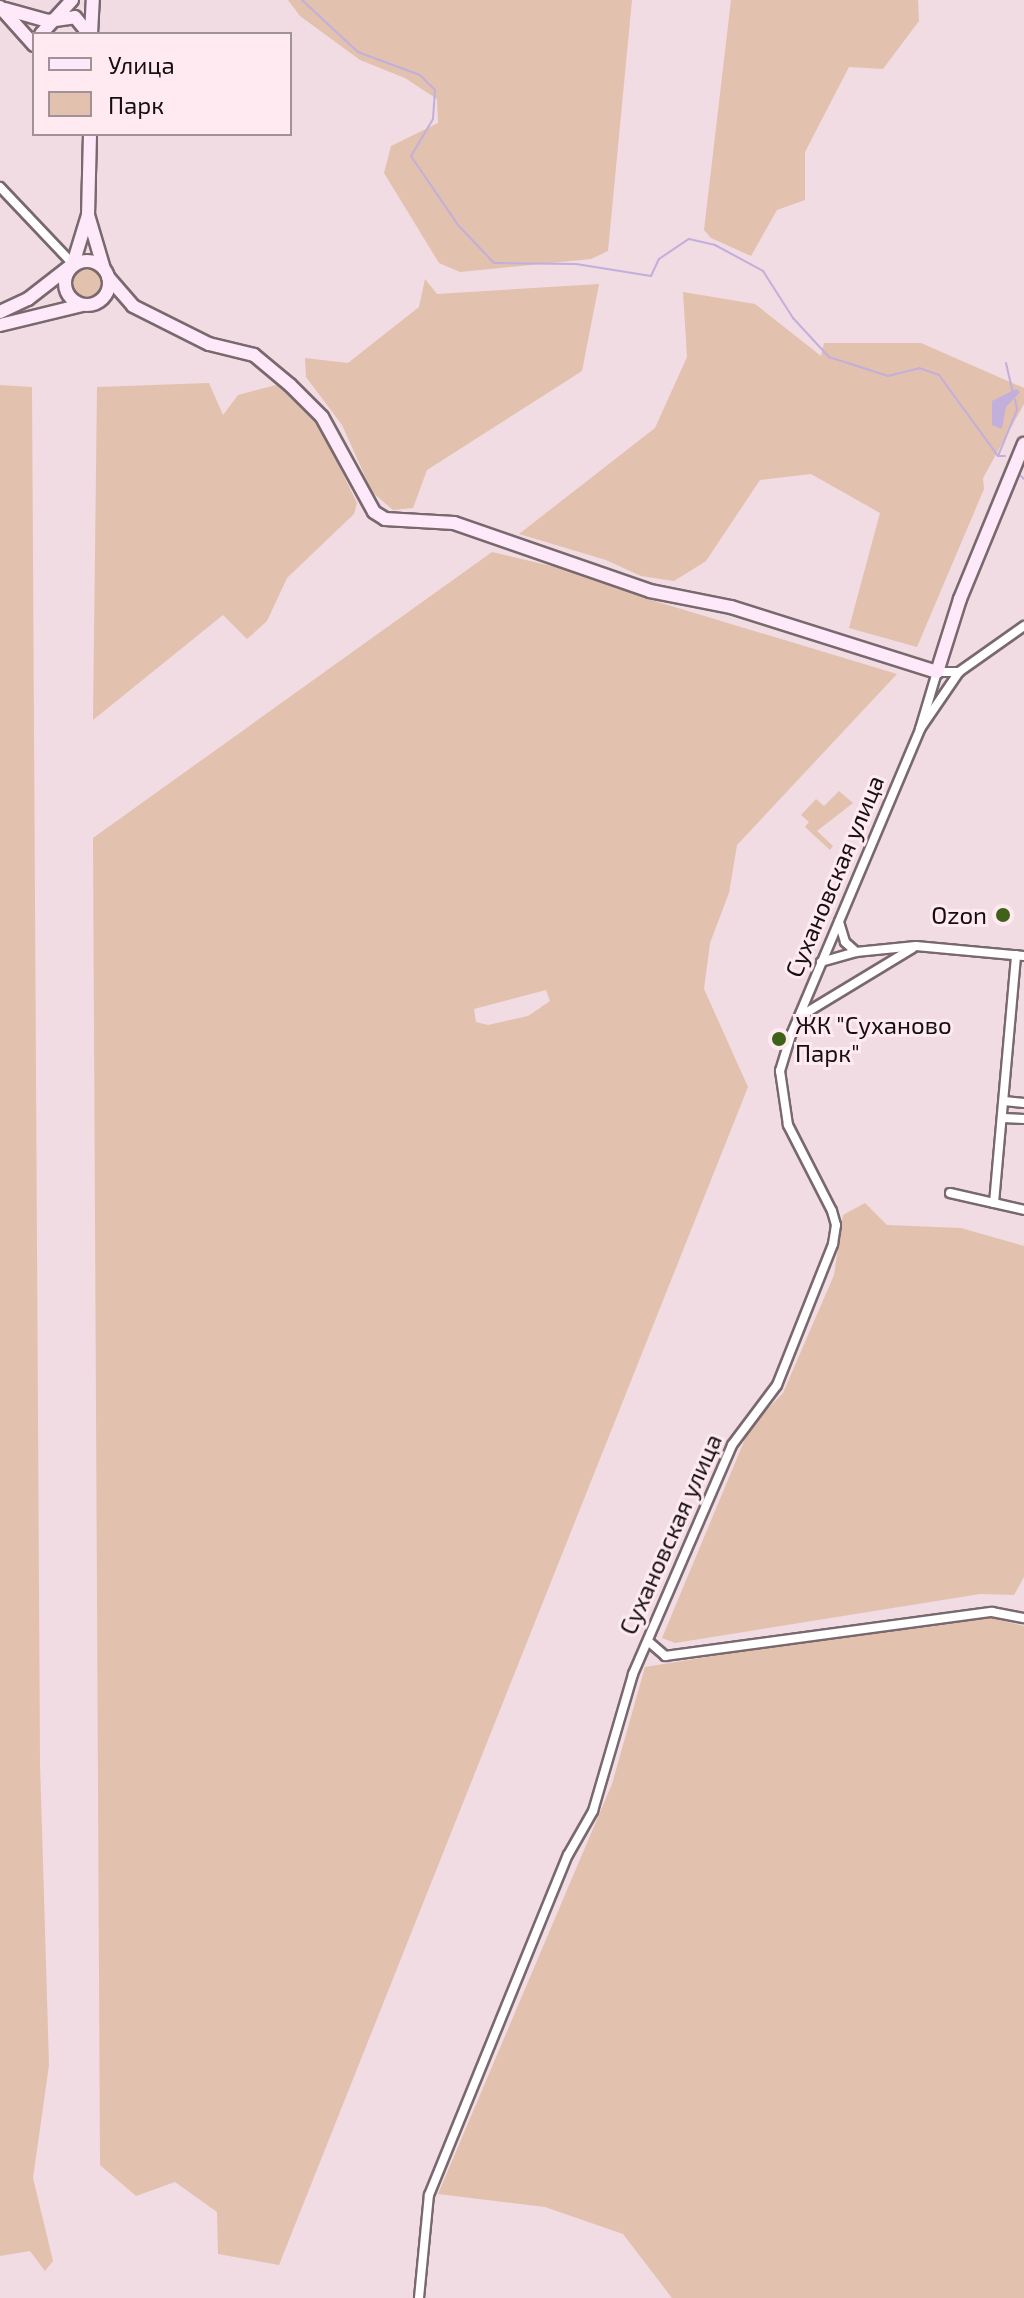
<!DOCTYPE html>
<html>
<head>
<meta charset="utf-8">
<style>
  body { margin:0 }
  #map { position:relative; width:1024px; height:2298px; overflow:hidden; background:#f0dce2; font-family:"Exo 2",sans-serif }
  div>[style] { position:absolute }
  [style*='--x'] { left:calc(var(--x)*1px); top:calc(var(--y)*1px); width:calc(var(--w)*1px); rotate:calc(var(--a)*1deg) }
  .green>* { inset:0; background:#e2c1ae }
  .round { border-radius:50% }
  .water>* { inset:0; background:#c2afdc }
  .stream>* { height:2px; margin:-1px; padding:0 1px; transform-origin:1px; border-radius:1px; background:#c2afdc }
  .roads { filter:drop-shadow(2px 0 #79686d) drop-shadow(-2px 0 #79686d) drop-shadow(0 2px #79686d) drop-shadow(0 -2px #79686d) }
  .street>* { height:8px; margin:-4px; padding:0 4px; transform-origin:4px; border-radius:4px; background:#fff }
  .secondary>* { height:12px; margin:-6px; padding:0 6px; transform-origin:6px; border-radius:6px; background:#fde9fa }
  .secondary>.ring { margin:-6px; padding:0; box-sizing:content-box; background:none; border:12px solid #fde9fa; border-radius:50% }
  .dots>* { width:22px; height:22px; translate:-50% -50%; box-sizing:border-box; border:4px solid #feeaf0; border-radius:50% }
  span { translate:-50% -50%; white-space:nowrap; text-align:center; line-height:1.15; -webkit-text-stroke:6px #feeaf0; paint-order:stroke }
  .street-label { font-size:24px; color:#150f11 }
  .poi-label { font-size:24px; color:#150f11 }
  .right { translate:-100% -50%; text-align:right }
  .left { translate:0 -50%; text-align:left }
  .legend { position:absolute; left:32px; top:32px; width:260px; height:104px; box-sizing:border-box; background:#feeaf0; border:2px solid #a19297; margin:0; padding:10px 14px; list-style:none; font-size:24px; color:#150f11 }
  .legend li { display:flex; align-items:center; gap:16px; height:40px }
  .legend b { width:40px; border:2px solid #a19297 }
</style>
</head>
<body>
<div id="map">
  <div class="green">
    <i style="clip-path:polygon(288px 0,632px 0,608px 251px,591px 259px,460px 272px,439px 263px,384px 173px,391px 146px,438px 123px,437px 99px,405px 78px,360px 60px,300px 16px)"></i>
    <i style="clip-path:polygon(731px 0,918px 0,919px 21px,883px 69px,849px 67px,805px 152px,805px 200px,777px 210px,751px 256px,711px 238px,704px 230px)"></i>
    <i class="round" style="left:70px;top:265px;width:34px;height:34px"></i>
    <i style="clip-path:polygon(425px 279px,437px 294px,599px 284px,582px 371px,427px 470px,413px 508px,393px 510px,372px 492px,342px 425px,306px 377px,305px 358px,348px 363px,419px 307px)"></i>
    <i style="clip-path:polygon(683px 292px,755px 304px,821px 356px,824px 343px,921px 343px,1024px 388px,1024px 404px,983px 478px,984px 489px,917px 647px,849px 628px,880px 513px,811px 474px,760px 480px,706px 561px,674px 581px,641px 576px,606px 560px,519px 534px,655px 428px,687px 357px)"></i>
    <i style="clip-path:polygon(209px 383px,223px 415px,238px 395px,276px 385px,296px 396px,324px 435px,357px 503px,354px 514px,287px 578px,267px 621px,247px 639px,223px 615px,93px 720px,97px 387px)"></i>
    <i style="clip-path:polygon(0 385px,32px 387px,40px 1763px,49px 2065px,33px 2178px,53px 2261px,45px 2271px,30px 2251px,0 2256px)"></i>
    <i style="clip-path:polygon(evenodd,492px 552px,593px 576px,648px 599px,897px 674px,737px 845px,729px 893px,710px 943px,704px 989px,748px 1087px,279px 2265px,218px 2254px,217px 2212px,175px 2182px,136px 2196px,100px 2165px,93px 838px,492px 552px,546px 990px,550px 1001px,528px 1016px,488px 1025px,476px 1022px,474px 1009px,546px 990px)"></i>
    <i style="clip-path:polygon(839px 791px,853px 803px,817px 831px,833px 846px,830px 850px,805px 827px,809px 822px,801px 815px,816px 799px,824px 806px)"></i>
    <i style="clip-path:polygon(865px 1203px,887px 1225px,961px 1228px,1024px 1246px,1024px 1577px,1014px 1595px,980px 1594px,675px 1643px,662px 1638px,750px 1427px,783px 1393px,834px 1275px,843px 1215px)"></i>
    <i style="clip-path:polygon(948px 1618px,992px 1618px,1024px 1626px,1024px 2298px,672px 2298px,623px 2234px,545px 2207px,438px 2194px,612px 1784px,645px 1667px)"></i>
  </div>
  <div class="water">
    <i style="clip-path:polygon(1016px 389px,1020px 392px,1006px 407px,1002px 429px,992px 425px,992px 401px)"></i>
  </div>
  <div class="stream">
    <i style="--x:302;--y:0;--w:76;--a:42.9"></i>
    <i style="--x:358;--y:52;--w:66;--a:20.4"></i>
    <i style="--x:420;--y:75;--w:21;--a:45"></i>
    <i style="--x:435;--y:90;--w:29;--a:94"></i>
    <i style="--x:433;--y:119;--w:43;--a:120.7"></i>
    <i style="--x:411;--y:156;--w:83;--a:55.7"></i>
    <i style="--x:458;--y:225;--w:52;--a:46.5"></i>
    <i style="--x:494;--y:263;--w:82;--a:0.7"></i>
    <i style="--x:576;--y:264;--w:76;--a:9.1"></i>
    <i style="--x:651;--y:276;--w:19;--a:-65"></i>
    <i style="--x:659;--y:259;--w:36;--a:-34"></i>
    <i style="--x:689;--y:239;--w:27;--a:13"></i>
    <i style="--x:715;--y:245;--w:55;--a:28.4"></i>
    <i style="--x:763;--y:271;--w:56;--a:57.4"></i>
    <i style="--x:793;--y:318;--w:53;--a:47.3"></i>
    <i style="--x:829;--y:357;--w:62;--a:17.9"></i>
    <i style="--x:888;--y:376;--w:32;--a:-14"></i>
    <i style="--x:919;--y:368;--w:21;--a:19"></i>
    <i style="--x:939;--y:375;--w:100;--a:53.9"></i>
    <i style="--x:1006;--y:363;--w:31;--a:77"></i>
    <i style="--x:1005;--y:456;--w:7;--a:180"></i>
    <i style="--x:998;--y:456;--w:50;--a:-67.6"></i>
    <i style="--x:1017;--y:410;--w:11;--a:-100"></i>
    <i style="--x:1021;--y:476;--w:4;--a:45"></i>
  </div>
  <div class="roads">
    <div class="street">
      <i style="--x:0;--y:187;--w:106;--a:46.5"></i>
      <i style="--x:959;--y:672;--w:80;--a:-35.3"></i>
      <i style="--x:839;--y:922;--w:21;--a:73"></i>
      <i style="--x:845;--y:942;--w:15;--a:42"></i>
      <i style="--x:856;--y:952;--w:60;--a:-5.7"></i>
      <i style="--x:916;--y:946;--w:108;--a:5.3"></i>
      <i style="--x:821;--y:962;--w:36;--a:-16"></i>
      <i style="--x:799;--y:1017;--w:133;--a:-31.2"></i>
      <i style="--x:1004;--y:1101;--w:20;--a:6"></i>
      <i style="--x:1003;--y:1118;--w:21;--a:3"></i>
      <i style="--x:950;--y:1193;--w:76;--a:12.9"></i>
      <i style="--x:994;--y:1203;--w:249;--a:-84.9"></i>
      <i style="--x:648;--y:1641;--w:23;--a:41"></i>
      <i style="--x:665;--y:1656;--w:330;--a:-7.7"></i>
      <i style="--x:992;--y:1612;--w:33;--a:11"></i>
      <i style="--x:419;--y:2298;--w:103;--a:-84.5"></i>
      <i style="--x:429;--y:2195;--w:367;--a:-67.8"></i>
      <i style="--x:568;--y:1855;--w:51;--a:-60.4"></i>
      <i style="--x:593;--y:1811;--w:143;--a:-73.7"></i>
      <i style="--x:633;--y:1674;--w:249;--a:-66.6"></i>
      <i style="--x:732;--y:1445;--w:75;--a:-53.1"></i>
      <i style="--x:777;--y:1385;--w:152;--a:-68.3"></i>
      <i style="--x:833;--y:1244;--w:19;--a:-81"></i>
      <i style="--x:836;--y:1225;--w:15;--a:-106"></i>
      <i style="--x:832;--y:1211;--w:97;--a:-117.1"></i>
      <i style="--x:788;--y:1125;--w:55;--a:-98.4"></i>
      <i style="--x:780;--y:1071;--w:38;--a:-73"></i>
      <i style="--x:791;--y:1035;--w:332;--a:-67.1"></i>
      <i style="--x:920;--y:729;--w:59;--a:-73.4"></i>
      <i style="--x:937;--y:672;--w:22;--a:0"></i>
      <i style="--x:959;--y:672;--w:69;--a:124.4"></i>
    </div>
    <div class="secondary">
      <i style="--x:0;--y:7;--w:51;--a:48.2"></i>
      <i style="--x:5;--y:9;--w:45;--a:15.6"></i>
      <i style="--x:48;--y:21;--w:27;--a:-8"></i>
      <i style="--x:75;--y:17;--w:22;--a:51"></i>
      <i style="--x:41;--y:34;--w:46;--a:-47.6"></i>
      <i style="--x:91;--y:34;--w:34;--a:-87"></i>
      <i style="--x:90;--y:134;--w:81;--a:91.4"></i>
      <i style="--x:88;--y:215;--w:56;--a:73.5"></i>
      <i class="ring" style="left:65px;top:261px;width:32px;height:32px"></i>
      <i style="--x:108;--y:277;--w:38;--a:49"></i>
      <i style="--x:133;--y:306;--w:85;--a:26.6"></i>
      <i style="--x:209;--y:344;--w:46;--a:13.7"></i>
      <i style="--x:254;--y:355;--w:47;--a:39.8"></i>
      <i style="--x:290;--y:385;--w:45;--a:45"></i>
      <i style="--x:322;--y:417;--w:108;--a:61.3"></i>
      <i style="--x:374;--y:512;--w:13;--a:32"></i>
      <i style="--x:385;--y:519;--w:69;--a:3.3"></i>
      <i style="--x:454;--y:523;--w:207;--a:19.1"></i>
      <i style="--x:650;--y:591;--w:83;--a:11.2"></i>
      <i style="--x:731;--y:607;--w:216;--a:17.5"></i>
      <i style="--x:937;--y:672;--w:77;--a:-72.5"></i>
      <i style="--x:960;--y:599;--w:168;--a:-67.6"></i>
      <i style="--x:0;--y:312;--w:31;--a:-25"></i>
      <i style="--x:28;--y:299;--w:57;--a:-37.9"></i>
      <i style="--x:73;--y:264;--w:51;--a:-73"></i>
      <i style="--x:0;--y:325;--w:84;--a:-13.7"></i>
    </div>
  </div>
  <div class="dots">
    <i style="left:1003px;top:915px;background:#406218"></i>
    <i style="left:779px;top:1039px;background:#406218"></i>
  </div>
  <div class="street-label">
    <span style="left:834px;top:876px;rotate:-67deg">Сухановская улица</span>
    <span style="left:670px;top:1534px;rotate:-66deg">Сухановская улица</span>
  </div>
  <div class="poi-label">
    <span class="right" style="left:987px;top:915px">Ozon</span>
    <span class="left" style="left:795px;top:1039px">ЖК "Суханово<br>Парк"</span>
  </div>
  <ul class="legend">
  <li><b style="height:10px;background:#fde9fa"></b>Улица</li>
  <li><b style="height:22px;background:#e2c1ae"></b>Парк</li>
  </ul>
</div>
</body>
</html>
